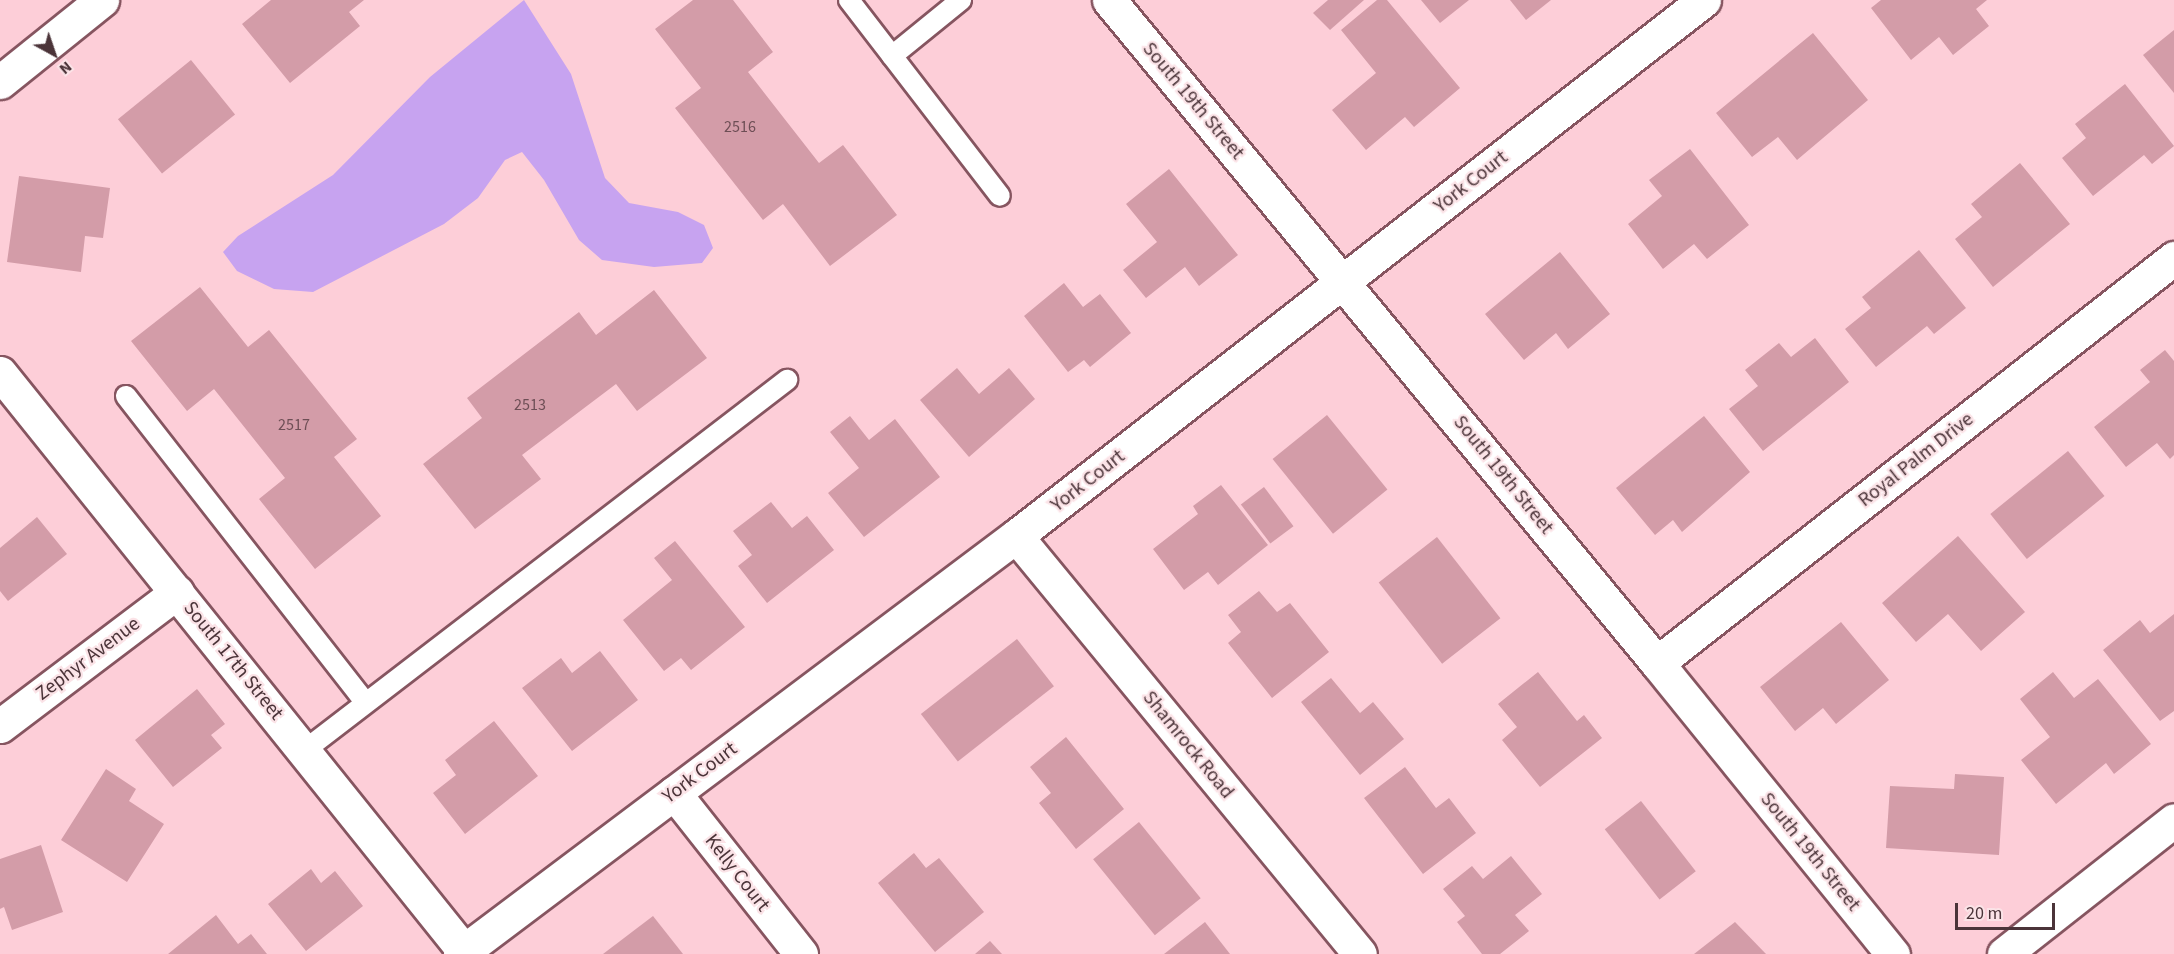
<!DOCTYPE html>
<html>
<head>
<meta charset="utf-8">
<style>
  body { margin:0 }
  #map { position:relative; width:2174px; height:954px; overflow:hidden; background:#fdced8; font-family:"Source Sans 3",sans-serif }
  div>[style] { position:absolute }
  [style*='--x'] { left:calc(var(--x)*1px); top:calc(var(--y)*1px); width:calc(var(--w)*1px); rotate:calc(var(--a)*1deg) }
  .water>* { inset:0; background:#c7a3f0 }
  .building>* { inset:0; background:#d39ca8; transform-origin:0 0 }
  .roads { filter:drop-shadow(2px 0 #865560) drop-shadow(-2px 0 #865560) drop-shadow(0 2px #865560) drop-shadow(0 -2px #865560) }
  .lane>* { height:20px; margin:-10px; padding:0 10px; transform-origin:10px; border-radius:10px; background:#fff }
  .street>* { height:33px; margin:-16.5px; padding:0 16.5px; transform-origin:16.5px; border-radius:16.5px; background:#fff }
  span { translate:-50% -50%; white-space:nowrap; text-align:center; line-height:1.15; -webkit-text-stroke:4.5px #fbe3e7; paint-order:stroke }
  .number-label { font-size:16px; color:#6d4e55 }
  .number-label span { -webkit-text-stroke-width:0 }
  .street-label { font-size:20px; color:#4b3439 }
  .north { position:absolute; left:24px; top:24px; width:60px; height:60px; -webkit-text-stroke:4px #fbe3e7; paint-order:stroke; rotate:140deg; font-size:16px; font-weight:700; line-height:24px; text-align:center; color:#4b3439 }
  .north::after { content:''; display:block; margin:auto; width:21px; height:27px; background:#4b3439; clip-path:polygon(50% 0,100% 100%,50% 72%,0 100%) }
  .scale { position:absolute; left:1955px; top:903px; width:100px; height:27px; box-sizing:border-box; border:3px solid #4b3439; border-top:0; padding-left:8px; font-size:18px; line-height:21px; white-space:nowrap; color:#4b3439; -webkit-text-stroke:4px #fbe3e7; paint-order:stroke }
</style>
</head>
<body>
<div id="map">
  <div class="water">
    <i style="clip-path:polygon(524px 0,571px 74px,605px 178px,629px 203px,678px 212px,704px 225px,713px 248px,702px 263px,654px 267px,602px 260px,579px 240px,544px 180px,522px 152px,505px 160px,478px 198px,444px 224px,313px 292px,274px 289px,237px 271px,223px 252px,238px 236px,333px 175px,430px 77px)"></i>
  </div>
  <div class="building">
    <i style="clip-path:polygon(271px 0,364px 0,349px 12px,360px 26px,290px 83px,242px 24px)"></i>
    <i style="clip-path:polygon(693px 0,733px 0,773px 52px,748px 72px,819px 163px,843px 145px,897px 215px,830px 266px,783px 204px,763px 220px,675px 108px,701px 88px,655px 29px)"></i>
    <i style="clip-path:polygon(1328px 0,1364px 0,1330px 30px,1313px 13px)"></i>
    <i style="clip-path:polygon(1377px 0,1387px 0,1460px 88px,1414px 127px,1405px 117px,1366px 150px,1332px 110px,1376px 73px,1341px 30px)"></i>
    <i style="clip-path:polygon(1421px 0,1469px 0,1440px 23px)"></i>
    <i style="clip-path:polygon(1510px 0,1551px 0,1526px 20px)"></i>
    <i style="clip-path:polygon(1881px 0,1987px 0,1976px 9px,1989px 26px,1953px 55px,1939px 37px,1911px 60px,1871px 8px)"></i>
    <i style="clip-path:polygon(2174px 30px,2174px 93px,2143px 55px)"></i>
    <i style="clip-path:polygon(1813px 33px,1868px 100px,1797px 160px,1778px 137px,1752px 157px,1716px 113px)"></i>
    <i style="left:191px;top:60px;width:70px;height:94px;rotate:51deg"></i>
    <i style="clip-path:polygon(2125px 84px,2174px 146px,2152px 164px,2144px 155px,2093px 196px,2062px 158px,2086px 138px,2075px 124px)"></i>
    <i style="clip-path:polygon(1690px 149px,1749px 225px,1707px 259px,1694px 244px,1663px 269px,1628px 224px,1662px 196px,1649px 180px)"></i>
    <i style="clip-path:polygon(2020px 163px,2070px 224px,1993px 287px,1955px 239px,1982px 217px,1971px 204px)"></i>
    <i style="clip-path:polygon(1169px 169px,1238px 255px,1199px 286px,1185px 267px,1146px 298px,1123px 270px,1157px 242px,1126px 204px)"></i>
    <i style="clip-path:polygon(19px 176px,110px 188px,103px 238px,85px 236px,81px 272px,7px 262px)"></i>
    <i style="clip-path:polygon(1919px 250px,1966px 308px,1934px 334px,1927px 326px,1876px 367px,1845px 329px,1871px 308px,1862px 297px)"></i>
    <i style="clip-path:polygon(1560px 252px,1610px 314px,1568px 349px,1556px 333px,1524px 360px,1485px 314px)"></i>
    <i style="clip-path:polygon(1064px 283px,1083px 307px,1100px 294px,1131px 333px,1090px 367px,1084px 360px,1068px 372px,1024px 316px)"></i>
    <i style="clip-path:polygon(200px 287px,248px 347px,269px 330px,357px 439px,334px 457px,381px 516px,315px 569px,259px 499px,285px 478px,214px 389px,187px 411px,131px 341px)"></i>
    <i style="clip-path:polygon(654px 290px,707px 358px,637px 411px,616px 384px,522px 455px,541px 479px,475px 529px,423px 464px,482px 418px,467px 398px,579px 312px,596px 335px)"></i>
    <i style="clip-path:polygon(1815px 338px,1849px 382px,1763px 451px,1729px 409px,1758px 386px,1745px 370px,1779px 343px,1791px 357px)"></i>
    <i style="clip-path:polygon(2165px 350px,2174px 361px,2174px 455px,2170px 459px,2157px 443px,2126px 467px,2094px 427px,2150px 382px,2140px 370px)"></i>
    <i style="clip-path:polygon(957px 368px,979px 394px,1009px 368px,1035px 399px,969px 457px,920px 400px)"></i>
    <i style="left:1327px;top:415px;width:96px;height:70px;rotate:51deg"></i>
    <i style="clip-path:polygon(850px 416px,869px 440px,895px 419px,940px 477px,864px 537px,828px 493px,859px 468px,830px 432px)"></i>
    <i style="clip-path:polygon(1704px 416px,1750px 472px,1682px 532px,1673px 520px,1655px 535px,1616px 488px)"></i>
    <i style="left:2068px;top:451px;width:58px;height:100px;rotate:51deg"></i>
    <i style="clip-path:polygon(1221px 485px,1268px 545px,1218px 585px,1208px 572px,1184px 590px,1153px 549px,1198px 514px,1193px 506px)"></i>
    <i style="left:1264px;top:487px;width:49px;height:29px;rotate:53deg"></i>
    <i style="clip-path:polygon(771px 502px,792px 528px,807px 516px,834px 550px,767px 603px,738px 566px,752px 555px,733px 531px)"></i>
    <i style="clip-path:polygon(37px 517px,67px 554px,8px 601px,0 591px,0 548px)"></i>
    <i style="clip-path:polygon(1958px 536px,2025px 612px,1981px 651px,1948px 614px,1916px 642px,1882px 603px)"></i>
    <i style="left:1437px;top:537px;width:103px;height:74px;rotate:52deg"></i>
    <i style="clip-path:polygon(675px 541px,745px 627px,691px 670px,681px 658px,664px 671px,623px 620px,672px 580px,654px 558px)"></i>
    <i style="clip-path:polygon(1259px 591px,1277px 612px,1290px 603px,1329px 652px,1272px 698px,1228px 643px,1241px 632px,1228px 615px)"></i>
    <i style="clip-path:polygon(2174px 614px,2174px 711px,2160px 721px,2103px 650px,2140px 620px,2150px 633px)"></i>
    <i style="clip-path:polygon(1841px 622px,1889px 680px,1836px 724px,1823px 708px,1795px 731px,1760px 687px)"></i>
    <i style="left:1017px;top:639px;width:60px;height:122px;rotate:52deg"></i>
    <i style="clip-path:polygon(600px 651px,638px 700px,572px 751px,522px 688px,561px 658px,572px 673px)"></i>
    <i style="clip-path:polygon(1538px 672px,1577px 721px,1584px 715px,1602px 738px,1540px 787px,1502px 740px,1517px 727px,1498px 704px)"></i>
    <i style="clip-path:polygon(2053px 672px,2074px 698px,2098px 679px,2151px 744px,2114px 774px,2106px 763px,2056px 804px,2021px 760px,2050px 737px,2020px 699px)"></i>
    <i style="clip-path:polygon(1331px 678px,1360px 713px,1373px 702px,1404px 739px,1360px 775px,1301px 702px)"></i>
    <i style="clip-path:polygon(197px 689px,225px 724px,211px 735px,222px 748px,173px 787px,135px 740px)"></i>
    <i style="clip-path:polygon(494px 721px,538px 776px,465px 834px,433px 793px,456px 775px,445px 760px)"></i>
    <i style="clip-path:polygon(1066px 737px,1124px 809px,1076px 849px,1039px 803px,1051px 793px,1030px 767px)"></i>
    <i style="clip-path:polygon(1405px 767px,1436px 808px,1449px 798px,1476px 833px,1423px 874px,1364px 798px)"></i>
    <i style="clip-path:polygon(106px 769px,136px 789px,129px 801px,164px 824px,127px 882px,61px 840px)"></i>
    <i style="clip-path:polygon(1955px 774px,2004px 777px,1999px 855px,1886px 848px,1890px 786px,1954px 789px)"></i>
    <i style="left:1641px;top:801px;width:89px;height:46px;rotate:52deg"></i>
    <i style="left:1139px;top:822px;width:98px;height:59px;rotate:51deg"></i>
    <i style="clip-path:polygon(41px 845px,63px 912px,12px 930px,4px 907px,0 909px,0 859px)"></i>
    <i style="clip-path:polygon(914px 853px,926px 868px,939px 858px,984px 912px,935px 952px,878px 883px)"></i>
    <i style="clip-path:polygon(1511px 856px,1542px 894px,1515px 915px,1529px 931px,1500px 954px,1482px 954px,1457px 922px,1465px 916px,1443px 889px,1472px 866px,1483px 879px)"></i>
    <i style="clip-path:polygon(311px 869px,321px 883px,335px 871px,363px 906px,306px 951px,268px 904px)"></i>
    <i style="clip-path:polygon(216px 915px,238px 944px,251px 934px,267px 954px,168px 954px)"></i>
    <i style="clip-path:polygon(653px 916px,683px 954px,603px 954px)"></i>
    <i style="clip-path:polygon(1205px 922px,1230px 954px,1164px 954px)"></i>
    <i style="clip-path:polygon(1735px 922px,1766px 954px,1694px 954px)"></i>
    <i style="clip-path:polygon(990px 941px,1002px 954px,975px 954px)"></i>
  </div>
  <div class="roads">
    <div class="lane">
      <i style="--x:849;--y:0;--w:247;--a:52.4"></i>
      <i style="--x:892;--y:56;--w:89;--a:-39.1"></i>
      <i style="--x:126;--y:396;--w:388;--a:52"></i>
      <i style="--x:305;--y:750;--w:608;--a:-37.51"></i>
    </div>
    <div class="street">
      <i style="--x:1109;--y:0;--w:860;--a:50.42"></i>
      <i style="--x:1657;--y:663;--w:375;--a:51"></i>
      <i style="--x:0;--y:82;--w:131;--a:-38.8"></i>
      <i style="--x:0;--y:373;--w:741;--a:51.24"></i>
      <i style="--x:1016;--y:536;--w:541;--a:50.55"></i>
      <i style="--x:1657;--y:663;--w:657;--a:-38.07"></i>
      <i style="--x:0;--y:726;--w:222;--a:-37.1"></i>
      <i style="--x:674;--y:793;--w:205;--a:51.7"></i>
      <i style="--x:460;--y:954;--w:696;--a:-36.94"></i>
      <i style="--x:1016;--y:536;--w:872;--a:-37.92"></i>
      <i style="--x:2004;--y:954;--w:216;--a:-38.2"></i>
    </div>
  </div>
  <div class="number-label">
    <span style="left:740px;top:127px">2516</span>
    <span style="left:530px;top:405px">2513</span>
    <span style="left:294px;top:425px">2517</span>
  </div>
  <div class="street-label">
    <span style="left:1193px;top:101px;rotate:50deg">South 19th Street</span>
    <span style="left:1471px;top:182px;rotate:-38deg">York Court</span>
    <span style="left:1916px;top:460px;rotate:-38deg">Royal Palm Drive</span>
    <span style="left:1503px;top:475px;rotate:51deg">South 19th Street</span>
    <span style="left:1088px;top:481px;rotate:-38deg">York Court</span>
    <span style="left:88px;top:659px;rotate:-37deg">Zephyr Avenue</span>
    <span style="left:233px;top:661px;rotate:51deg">South 17th Street</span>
    <span style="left:1188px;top:745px;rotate:51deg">Shamrock Road</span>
    <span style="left:700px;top:773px;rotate:-37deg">York Court</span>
    <span style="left:1810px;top:852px;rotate:51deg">South 19th Street</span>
    <span style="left:737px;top:873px;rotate:52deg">Kelly Court</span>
  </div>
  <div class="north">N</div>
  <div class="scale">20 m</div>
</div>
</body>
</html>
